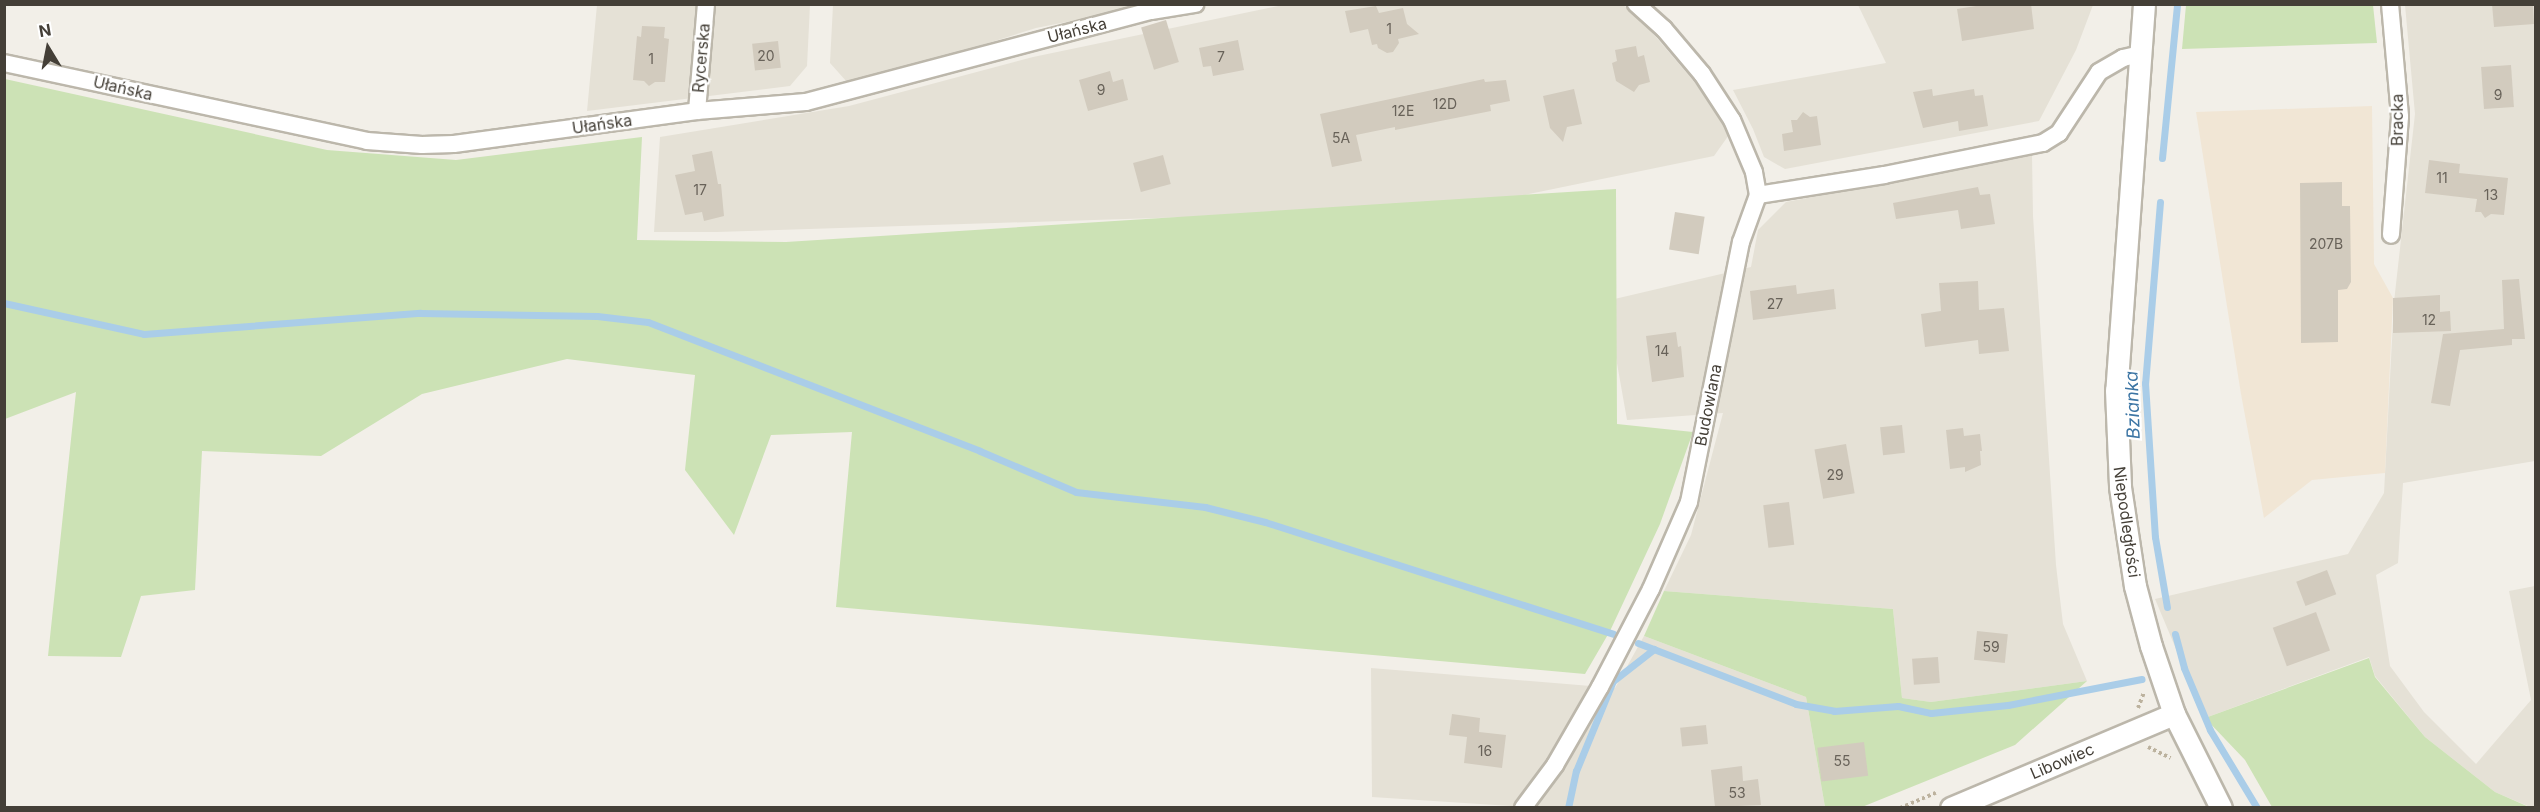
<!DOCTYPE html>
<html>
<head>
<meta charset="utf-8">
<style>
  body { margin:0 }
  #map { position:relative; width:2540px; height:812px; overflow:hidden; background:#f2efe8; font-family:Inter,sans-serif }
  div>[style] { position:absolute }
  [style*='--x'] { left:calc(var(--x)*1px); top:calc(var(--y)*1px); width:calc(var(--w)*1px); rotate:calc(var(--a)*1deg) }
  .residential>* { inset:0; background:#e5e1d6 }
  .commercial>* { inset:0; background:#f1e6d5 }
  .green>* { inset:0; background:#cce2b5 }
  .stream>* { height:7px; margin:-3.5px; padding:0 3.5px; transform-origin:3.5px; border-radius:3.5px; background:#aacde8 }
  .building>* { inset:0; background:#d2cbbe; transform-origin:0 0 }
  .path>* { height:4px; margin-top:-2px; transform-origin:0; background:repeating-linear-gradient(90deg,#bcb29e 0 3px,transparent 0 6px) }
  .roads { filter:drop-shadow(2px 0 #bcb7ab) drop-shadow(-2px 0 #bcb7ab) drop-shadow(0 2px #bcb7ab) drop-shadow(0 -2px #bcb7ab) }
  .minor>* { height:16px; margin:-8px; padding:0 8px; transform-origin:8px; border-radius:8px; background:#fff }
  .tertiary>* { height:21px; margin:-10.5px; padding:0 10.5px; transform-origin:10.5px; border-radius:10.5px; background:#fff }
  span { translate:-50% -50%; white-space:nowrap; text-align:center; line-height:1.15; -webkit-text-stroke:4.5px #fff; paint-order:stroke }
  .number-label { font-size:14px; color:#686259 }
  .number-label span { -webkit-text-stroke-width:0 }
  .street-label { font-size:16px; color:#443f37 }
  .water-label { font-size:18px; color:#3c75a4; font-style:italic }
  .frame { position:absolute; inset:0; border:6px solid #443f37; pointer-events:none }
  .north { position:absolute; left:18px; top:18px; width:60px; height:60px; -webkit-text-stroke:4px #fff; paint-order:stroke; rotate:350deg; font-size:16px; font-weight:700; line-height:24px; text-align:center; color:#443f37 }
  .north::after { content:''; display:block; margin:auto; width:21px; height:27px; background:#443f37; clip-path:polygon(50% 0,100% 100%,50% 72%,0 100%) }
</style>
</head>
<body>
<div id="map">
  <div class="residential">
    <i style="clip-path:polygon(597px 5px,810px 5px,807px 66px,790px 86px,587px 111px)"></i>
    <i style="clip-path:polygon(833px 5px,1152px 5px,1036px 28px,934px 60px,847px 82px,830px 63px)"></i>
    <i style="clip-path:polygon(1283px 5px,1623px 5px,1639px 17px,1725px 118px,1731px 132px,1714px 156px,1471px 206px,1436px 209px,717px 232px,654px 232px,660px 137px,849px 106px,1033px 57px)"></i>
    <i style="clip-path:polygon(1858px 5px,2093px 5px,2076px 50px,2039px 121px,1785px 169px,1764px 157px,1753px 129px,1733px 90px,1886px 63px)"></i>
    <i style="clip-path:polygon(2405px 5px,2535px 5px,2535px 461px,2403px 483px,2398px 563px,2376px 575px,2390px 666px,2424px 712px,2476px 764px,2531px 700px,2509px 591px,2535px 586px,2535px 807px,2530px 807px,2495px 792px,2425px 737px,2375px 676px,2369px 657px,2205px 718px,2155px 599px,2348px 554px,2384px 493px,2394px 302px,2415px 114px)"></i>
    <i style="clip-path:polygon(2032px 155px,2033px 216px,2056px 565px,2063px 624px,2087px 681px,1931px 702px,1902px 698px,1893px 609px,1664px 591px,1691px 535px,1723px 413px,1627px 420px,1606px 301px,1751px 267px,1758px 230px,1786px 202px)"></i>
    <i style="clip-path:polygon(1644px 636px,1806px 697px,1825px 807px,1541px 808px,1372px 797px,1371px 668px,1615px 688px)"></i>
  </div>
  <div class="commercial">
    <i style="clip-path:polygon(2372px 106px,2374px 264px,2393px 298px,2385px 473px,2312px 480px,2264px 518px,2241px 394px,2196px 112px)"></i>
  </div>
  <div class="green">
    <i style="clip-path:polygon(2186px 5px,2373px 5px,2377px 43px,2182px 49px)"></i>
    <i style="clip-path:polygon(5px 79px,327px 150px,456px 160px,642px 137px,637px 240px,786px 242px,1616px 189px,1617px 424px,1693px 432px,1660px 524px,1610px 631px,1585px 674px,836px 607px,852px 432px,771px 435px,734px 535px,685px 470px,695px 375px,567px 359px,422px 394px,321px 456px,202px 451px,195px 590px,141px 596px,121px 657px,48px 656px,76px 392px,5px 419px)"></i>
    <i style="clip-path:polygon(1664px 591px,1893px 609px,1902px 698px,1931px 702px,2087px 681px,2015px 745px,1862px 807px,1825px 807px,1806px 697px,1644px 636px)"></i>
    <i style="clip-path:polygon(2369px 658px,2375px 677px,2425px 737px,2495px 792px,2529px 807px,2272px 807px,2245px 760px,2205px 718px)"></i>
  </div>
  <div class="stream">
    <i style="--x:2162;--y:158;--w:155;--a:-84.4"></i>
    <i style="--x:2160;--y:202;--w:182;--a:94.7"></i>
    <i style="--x:2145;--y:383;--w:154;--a:86.3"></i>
    <i style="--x:2155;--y:537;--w:71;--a:80.3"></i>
    <i style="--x:4;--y:303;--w:143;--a:12.5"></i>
    <i style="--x:144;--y:334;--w:277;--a:-4.4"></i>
    <i style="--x:420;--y:313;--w:177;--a:1"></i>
    <i style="--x:597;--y:316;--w:51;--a:6.7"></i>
    <i style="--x:648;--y:322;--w:356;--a:21.2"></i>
    <i style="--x:980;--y:451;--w:104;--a:23.1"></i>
    <i style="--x:1076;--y:492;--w:130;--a:6.6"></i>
    <i style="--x:1205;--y:507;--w:62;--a:14"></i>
    <i style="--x:1265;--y:522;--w:366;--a:17.8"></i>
    <i style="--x:2175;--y:634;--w:35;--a:75"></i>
    <i style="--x:2184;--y:668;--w:67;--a:67.2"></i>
    <i style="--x:2210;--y:730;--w:91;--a:58.9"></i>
    <i style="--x:1638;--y:643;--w:169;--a:21.1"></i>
    <i style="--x:1796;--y:704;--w:39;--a:10"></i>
    <i style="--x:1834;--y:711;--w:64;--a:-4.5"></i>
    <i style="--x:1898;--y:706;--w:34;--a:12"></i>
    <i style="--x:1931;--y:713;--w:77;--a:-5.9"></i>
    <i style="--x:2008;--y:705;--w:136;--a:-11"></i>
    <i style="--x:1568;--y:808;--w:38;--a:-78"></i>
    <i style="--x:1576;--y:771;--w:97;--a:-67.7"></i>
    <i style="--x:1613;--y:681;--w:52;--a:-38"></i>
  </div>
  <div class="building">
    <i style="clip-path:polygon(1989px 4px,2031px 4px,2034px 29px,1962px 41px,1957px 9px)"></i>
    <i style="clip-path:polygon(2492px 4px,2533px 4px,2534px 24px,2494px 27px)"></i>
    <i style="clip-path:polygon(1376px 6px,1379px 13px,1403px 8px,1407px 24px,1419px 34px,1398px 39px,1399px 43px,1393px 52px,1387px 53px,1378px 48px,1377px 44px,1372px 45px,1368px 29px,1350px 33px,1345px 11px)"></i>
    <i style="left:1166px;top:20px;width:44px;height:26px;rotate:73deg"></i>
    <i style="clip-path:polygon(642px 26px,665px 27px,664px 38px,669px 39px,665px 82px,655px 82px,649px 86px,644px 81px,633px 80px,637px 36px,641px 37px)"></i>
    <i style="clip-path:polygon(1238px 40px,1244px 70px,1213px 76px,1211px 66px,1203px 67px,1199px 48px)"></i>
    <i style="left:778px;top:41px;width:27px;height:26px;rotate:84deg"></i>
    <i style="clip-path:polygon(1636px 46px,1638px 57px,1644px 55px,1650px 82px,1639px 85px,1634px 92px,1616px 81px,1612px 63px,1617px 61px,1615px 50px)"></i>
    <i style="left:2511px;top:65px;width:42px;height:30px;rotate:86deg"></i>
    <i style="clip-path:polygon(1110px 71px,1113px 82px,1123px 79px,1128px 100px,1088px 111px,1079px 80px)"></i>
    <i style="clip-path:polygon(1484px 79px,1485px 82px,1506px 80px,1510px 101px,1490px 105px,1491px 111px,1395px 130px,1395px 127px,1356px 135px,1362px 161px,1332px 167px,1320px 114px)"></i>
    <i style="clip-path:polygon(1574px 89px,1582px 124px,1567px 127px,1563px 142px,1550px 128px,1543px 96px)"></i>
    <i style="clip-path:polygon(1932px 89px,1933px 96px,1974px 89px,1975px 96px,1983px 95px,1988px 126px,1959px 131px,1958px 121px,1923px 128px,1913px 92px)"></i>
    <i style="clip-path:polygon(1803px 112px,1810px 117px,1817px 116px,1821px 145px,1784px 151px,1782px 134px,1793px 132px,1791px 120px,1797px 120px)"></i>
    <i style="clip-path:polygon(712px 151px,718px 184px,721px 184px,724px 216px,704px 221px,702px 212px,685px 215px,675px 175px,695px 171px,692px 155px)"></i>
    <i style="left:1163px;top:155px;width:30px;height:31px;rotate:75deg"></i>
    <i style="clip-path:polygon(2429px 160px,2460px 164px,2459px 173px,2508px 178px,2504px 215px,2491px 214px,2485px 218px,2481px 212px,2475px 212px,2477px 199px,2425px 193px)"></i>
    <i style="clip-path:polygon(2342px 182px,2342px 206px,2350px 206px,2351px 282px,2347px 289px,2338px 290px,2338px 342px,2301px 343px,2300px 183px)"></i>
    <i style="clip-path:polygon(1978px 187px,1980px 195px,1990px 194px,1995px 224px,1961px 229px,1958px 210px,1896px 219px,1893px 203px)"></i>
    <i style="left:1675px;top:212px;width:30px;height:38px;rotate:9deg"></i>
    <i style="clip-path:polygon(2519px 279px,2525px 339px,2512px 339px,2512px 345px,2460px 350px,2450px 406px,2431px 403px,2443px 334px,2504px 329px,2502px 280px)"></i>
    <i style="clip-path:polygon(1978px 281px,1979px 310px,2004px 308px,2009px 351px,1979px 354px,1978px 340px,1925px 347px,1921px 314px,1941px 311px,1939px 283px)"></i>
    <i style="clip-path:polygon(1796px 285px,1797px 294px,1834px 289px,1836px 309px,1753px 320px,1750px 291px)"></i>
    <i style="clip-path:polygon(2440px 295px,2440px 312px,2450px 311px,2451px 331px,2393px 333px,2393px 298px)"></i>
    <i style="clip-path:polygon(1676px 332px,1678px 347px,1681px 346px,1684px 377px,1652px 382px,1646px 336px)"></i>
    <i style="left:1902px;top:425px;width:28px;height:22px;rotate:84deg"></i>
    <i style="clip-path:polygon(1963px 428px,1964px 436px,1980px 434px,1982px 451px,1980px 451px,1981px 465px,1965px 472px,1965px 467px,1950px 469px,1946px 430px)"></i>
    <i style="left:1846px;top:444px;width:50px;height:32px;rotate:80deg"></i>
    <i style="left:1789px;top:502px;width:43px;height:26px;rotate:83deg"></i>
    <i style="left:2327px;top:570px;width:26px;height:33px;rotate:69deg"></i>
    <i style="left:2316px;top:612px;width:41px;height:46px;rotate:70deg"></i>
    <i style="left:1977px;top:631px;width:31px;height:29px;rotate:6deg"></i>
    <i style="left:1938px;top:657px;width:26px;height:26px;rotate:86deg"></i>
    <i style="clip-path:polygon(1452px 714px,1480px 718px,1479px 732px,1506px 735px,1502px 768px,1464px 763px,1467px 737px,1449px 735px)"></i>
    <i style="left:1706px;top:725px;width:19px;height:26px;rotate:84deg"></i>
    <i style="left:1864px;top:742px;width:34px;height:47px;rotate:83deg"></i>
    <i style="clip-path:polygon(1742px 766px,1743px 781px,1758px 779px,1761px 805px,1715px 807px,1711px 770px)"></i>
  </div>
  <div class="path">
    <i style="--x:2138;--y:708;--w:17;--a:-69"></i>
    <i style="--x:2148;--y:747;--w:25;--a:26"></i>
    <i style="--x:1900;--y:808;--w:39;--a:-23"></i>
  </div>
  <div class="roads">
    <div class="minor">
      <i style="--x:2390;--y:4;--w:113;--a:84.9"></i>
      <i style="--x:2400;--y:117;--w:118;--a:94.4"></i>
      <i style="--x:4;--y:63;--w:371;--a:12.1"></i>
      <i style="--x:367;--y:141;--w:55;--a:4.2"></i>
      <i style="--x:422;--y:145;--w:32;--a:-2"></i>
      <i style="--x:454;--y:144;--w:245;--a:-7.7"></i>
      <i style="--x:697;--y:111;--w:109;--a:-4.7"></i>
      <i style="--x:806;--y:102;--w:357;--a:-14.8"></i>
      <i style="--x:1151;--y:11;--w:45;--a:-9"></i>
      <i style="--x:697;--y:111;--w:107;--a:-85.2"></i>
      <i style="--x:1758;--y:195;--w:128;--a:-9"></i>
      <i style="--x:1884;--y:175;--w:162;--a:-11.4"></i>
      <i style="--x:2043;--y:143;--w:19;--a:-32"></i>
      <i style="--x:2059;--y:133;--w:73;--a:-56.7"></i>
      <i style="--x:2099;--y:72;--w:28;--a:-30"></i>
      <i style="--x:2123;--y:58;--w:18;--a:-13"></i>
      <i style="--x:1523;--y:808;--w:54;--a:-53.3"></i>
      <i style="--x:1555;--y:765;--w:90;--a:-60"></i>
      <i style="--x:1600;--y:687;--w:110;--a:-62.5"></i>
      <i style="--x:1651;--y:589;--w:95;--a:-66.4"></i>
      <i style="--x:1689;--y:502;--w:265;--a:-78.7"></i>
      <i style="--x:1741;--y:242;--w:50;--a:-70.1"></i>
      <i style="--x:1758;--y:195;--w:23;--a:-100"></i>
      <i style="--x:1754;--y:172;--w:56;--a:-112.9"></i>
      <i style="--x:1732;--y:120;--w:55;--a:-123.1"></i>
      <i style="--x:1702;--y:74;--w:59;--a:-130.2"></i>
      <i style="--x:1664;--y:29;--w:38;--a:-138"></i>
    </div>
    <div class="tertiary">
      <i style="--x:2144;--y:4;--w:387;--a:94.1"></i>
      <i style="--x:2116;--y:390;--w:97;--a:87.6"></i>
      <i style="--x:2120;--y:487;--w:100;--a:81.4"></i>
      <i style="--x:2135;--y:586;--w:62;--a:75.1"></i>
      <i style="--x:2151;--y:646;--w:72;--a:71.3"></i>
      <i style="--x:2174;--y:714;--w:105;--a:63.4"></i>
      <i style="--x:1951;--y:808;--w:242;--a:-22.9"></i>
    </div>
  </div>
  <div class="number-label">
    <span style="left:1389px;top:29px">1</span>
    <span style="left:766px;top:56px">20</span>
    <span style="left:1221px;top:57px">7</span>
    <span style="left:651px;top:59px">1</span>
    <span style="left:1101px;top:90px">9</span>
    <span style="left:2498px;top:95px">9</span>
    <span style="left:1445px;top:104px">12D</span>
    <span style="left:1403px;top:111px">12E</span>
    <span style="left:1341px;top:138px">5A</span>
    <span style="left:2442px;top:178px">11</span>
    <span style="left:700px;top:190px">17</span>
    <span style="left:2491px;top:195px">13</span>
    <span style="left:2326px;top:244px">207B</span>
    <span style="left:1775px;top:304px">27</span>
    <span style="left:2429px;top:320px">12</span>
    <span style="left:1662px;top:351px">14</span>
    <span style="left:1835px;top:475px">29</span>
    <span style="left:1991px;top:647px">59</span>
    <span style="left:1485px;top:751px">16</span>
    <span style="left:1842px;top:761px">55</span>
    <span style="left:1737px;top:793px">53</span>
  </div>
  <div class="street-label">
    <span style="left:1077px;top:30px;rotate:-14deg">Ułańska</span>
    <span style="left:701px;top:58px;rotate:-85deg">Rycerska</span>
    <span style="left:123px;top:88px;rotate:13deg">Ułańska</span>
    <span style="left:2397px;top:120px;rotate:-90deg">Bracka</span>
    <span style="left:602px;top:124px;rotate:-8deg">Ułańska</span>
    <span style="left:1708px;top:405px;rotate:-79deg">Budowlana</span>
    <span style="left:2127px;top:522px;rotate:82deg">Niepodległości</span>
    <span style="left:2062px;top:761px;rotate:-23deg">Libowiec</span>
  </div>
  <div class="water-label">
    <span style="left:2133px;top:405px;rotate:-92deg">Bzianka</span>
  </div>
  <div class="frame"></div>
  <div class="north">N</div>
</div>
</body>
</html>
